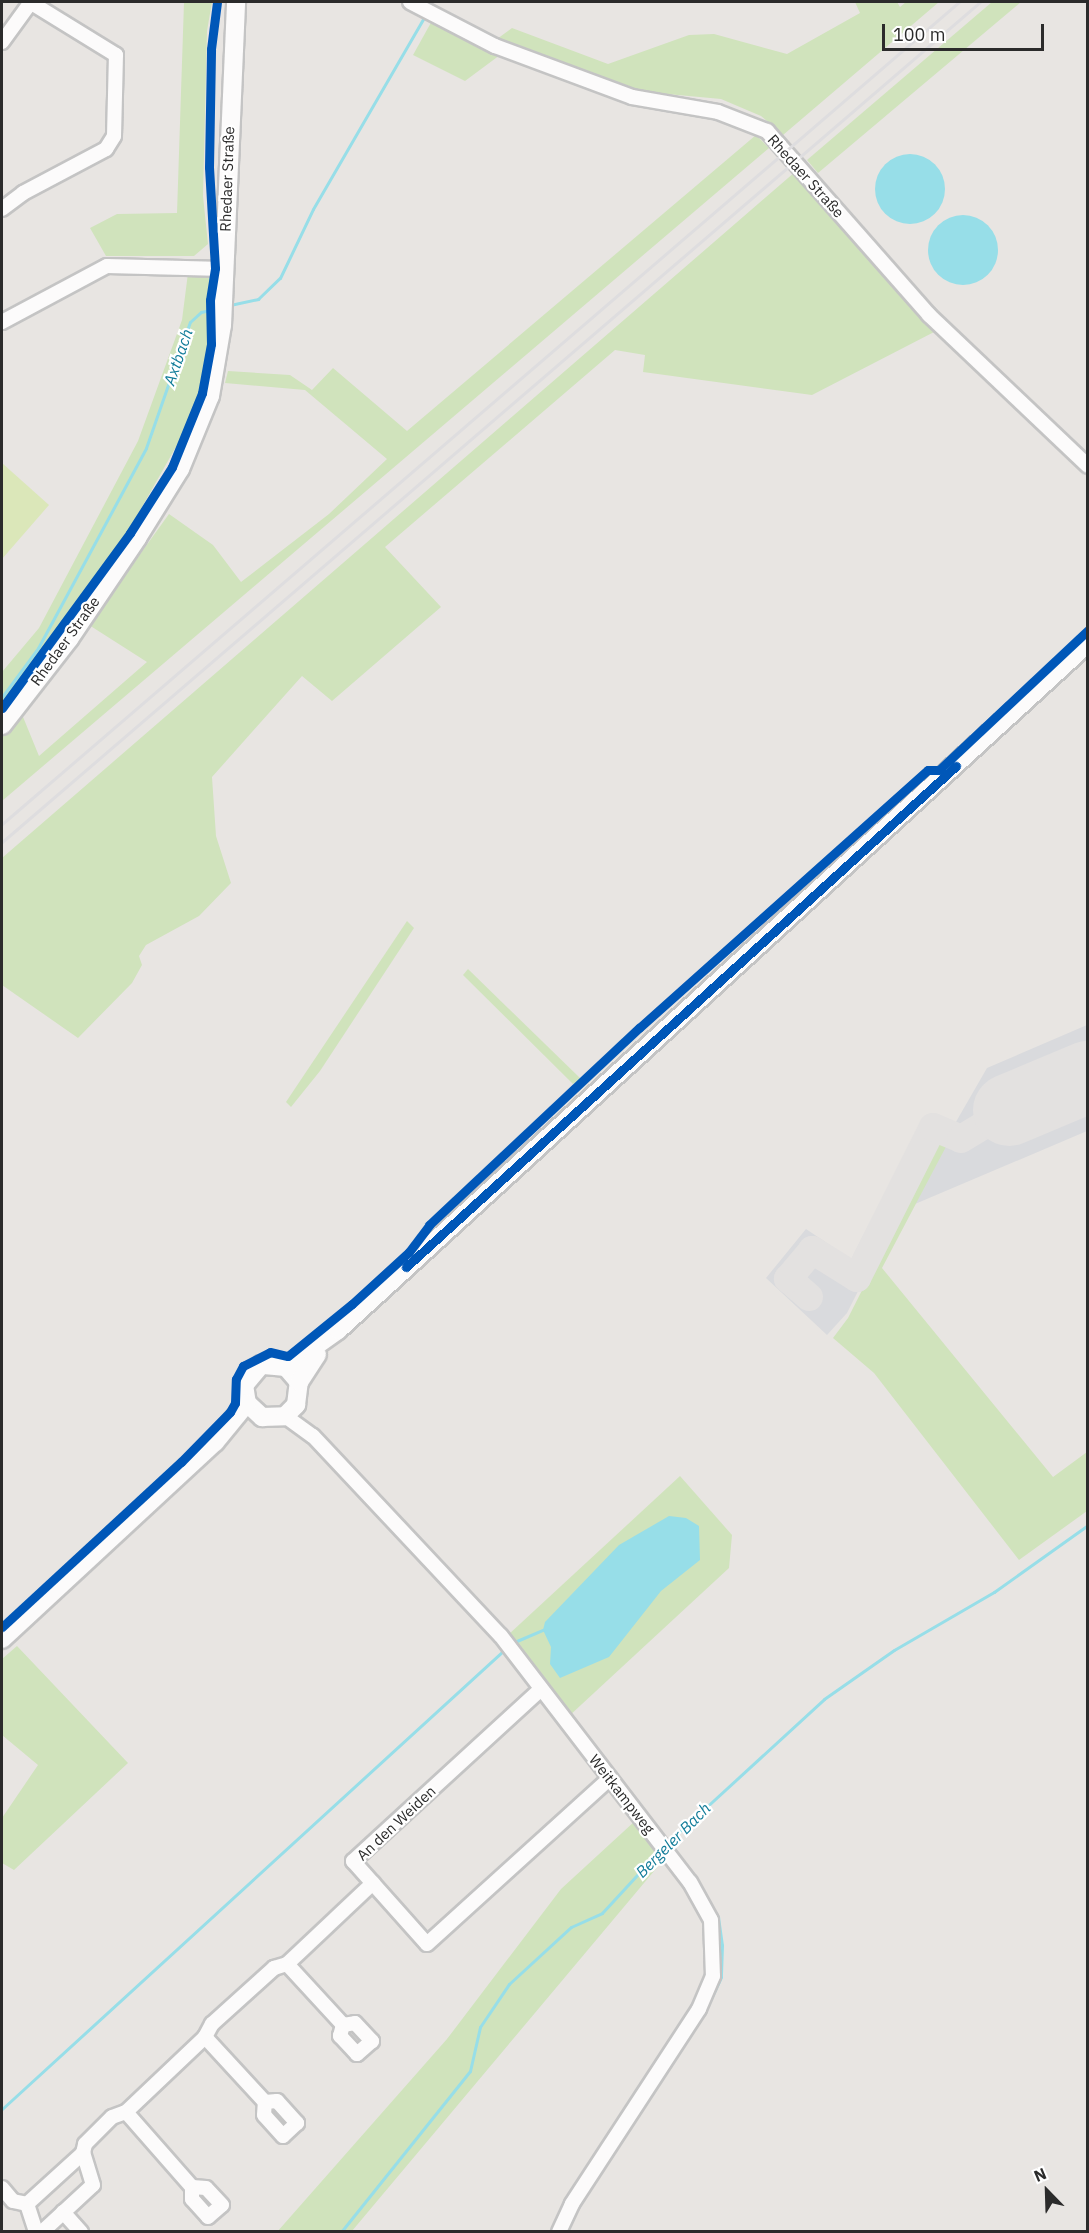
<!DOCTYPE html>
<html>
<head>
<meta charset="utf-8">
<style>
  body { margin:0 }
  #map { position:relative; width:1089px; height:2233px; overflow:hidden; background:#e8e5e2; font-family:"IBM Plex Sans",sans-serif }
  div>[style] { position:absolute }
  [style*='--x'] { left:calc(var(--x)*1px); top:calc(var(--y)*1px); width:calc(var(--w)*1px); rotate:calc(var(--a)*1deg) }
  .airport>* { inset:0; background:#d9dadd }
  .green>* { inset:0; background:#d0e3bc }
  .pitch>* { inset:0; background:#dbe7b9 }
  .water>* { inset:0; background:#97dee8 }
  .round { border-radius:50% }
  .stream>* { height:3px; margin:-1.5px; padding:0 1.5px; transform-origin:1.5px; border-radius:1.5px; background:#97dee8 }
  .taxiway>* { height:28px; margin:-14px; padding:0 14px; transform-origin:14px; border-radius:14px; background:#e3e1e0 }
  .runway>* { height:72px; margin:-36px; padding:0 36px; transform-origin:36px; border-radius:36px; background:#e3e1e0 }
  .roads { filter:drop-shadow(2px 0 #c4c4c4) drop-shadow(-2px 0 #c4c4c4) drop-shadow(0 2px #c4c4c4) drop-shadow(0 -2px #c4c4c4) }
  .street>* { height:14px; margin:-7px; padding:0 7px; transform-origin:7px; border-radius:7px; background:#fcfbfb }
  .secondary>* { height:18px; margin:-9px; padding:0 9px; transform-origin:9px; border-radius:9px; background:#fcfbfb }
  .rail>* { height:3px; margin:-1.5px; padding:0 1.5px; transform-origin:1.5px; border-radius:1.5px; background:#dedddf }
  .cycleway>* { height:9px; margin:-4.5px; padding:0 4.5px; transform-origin:4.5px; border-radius:4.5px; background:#0057b8 }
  span { translate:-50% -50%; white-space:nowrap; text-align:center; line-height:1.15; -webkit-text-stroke:4.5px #fff; paint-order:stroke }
  .street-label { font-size:15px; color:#2b2b2b }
  .water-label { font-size:16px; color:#117c99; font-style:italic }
  .frame { position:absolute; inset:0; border:3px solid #2b2b2b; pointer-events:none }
  .north { position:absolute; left:1017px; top:2161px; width:60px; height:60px; -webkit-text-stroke:4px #fff; paint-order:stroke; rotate:337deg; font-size:16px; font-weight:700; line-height:24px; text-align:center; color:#2b2b2b }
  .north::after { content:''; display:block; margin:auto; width:21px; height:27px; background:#2b2b2b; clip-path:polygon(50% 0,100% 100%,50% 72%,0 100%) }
  .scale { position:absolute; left:882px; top:24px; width:162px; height:27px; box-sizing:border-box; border:3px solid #2b2b2b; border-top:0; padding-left:8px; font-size:18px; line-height:21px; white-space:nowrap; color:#2b2b2b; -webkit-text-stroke:4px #fff; paint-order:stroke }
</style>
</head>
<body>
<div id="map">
  <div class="airport">
    <i style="clip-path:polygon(1087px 1025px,1087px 1131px,915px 1204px,948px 1141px,937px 1135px,847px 1313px,827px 1335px,766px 1278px,806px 1229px,855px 1262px,929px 1114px,953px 1127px,987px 1068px)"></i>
  </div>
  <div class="green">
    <i style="clip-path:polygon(184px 2px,212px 2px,207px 31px,203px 196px,208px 244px,194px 256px,106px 256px,90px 228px,117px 214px,177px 213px)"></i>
    <i style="clip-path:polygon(855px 2px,897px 2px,900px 7px,906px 2px,939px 2px,783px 135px,761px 116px,721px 99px,635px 91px,497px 39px,512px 28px,608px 64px,689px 35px,714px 34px,787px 54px,860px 13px)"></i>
    <i style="clip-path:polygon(992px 2px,1021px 2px,818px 173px,807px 160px)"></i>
    <i style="clip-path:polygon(433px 19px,500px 55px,465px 81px,413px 55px)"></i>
    <i style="clip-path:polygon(756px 135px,769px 148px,2px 801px,2px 736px,21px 712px,39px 756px,147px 662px,89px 625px,169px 514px,213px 545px,241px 582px,329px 514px,387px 459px,305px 390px,225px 383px,228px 371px,290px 375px,312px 390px,333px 368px,407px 431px)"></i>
    <i style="clip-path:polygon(795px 172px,936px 331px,812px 395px,643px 372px,645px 355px,615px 350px,385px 547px,441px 607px,332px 701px,302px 676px,212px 777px,216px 836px,231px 883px,199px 916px,146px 945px,139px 956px,142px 965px,132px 983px,78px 1038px,2px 985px,2px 858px)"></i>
    <i style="clip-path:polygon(188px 273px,213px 277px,207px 302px,209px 344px,199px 393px,186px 429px,129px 530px,2px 703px,2px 672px,39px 628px,138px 441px,182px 320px)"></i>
    <i style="clip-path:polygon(407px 921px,414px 928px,320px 1071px,291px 1107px,286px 1102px)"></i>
    <i style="clip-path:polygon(468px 969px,581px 1079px,573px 1084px,463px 975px)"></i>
    <i style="clip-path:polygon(940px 1136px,949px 1141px,882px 1268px,1053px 1477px,1087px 1452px,1087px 1511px,1019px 1560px,874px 1373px,833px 1338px,848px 1318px)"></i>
    <i style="clip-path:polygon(680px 1476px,732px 1535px,729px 1568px,568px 1717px,507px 1636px)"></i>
    <i style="clip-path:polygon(17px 1646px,128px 1763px,14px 1870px,2px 1863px,2px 1818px,38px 1765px,2px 1735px,2px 1659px)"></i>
    <i style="clip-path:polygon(635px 1821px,665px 1858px,352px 2231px,277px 2232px,447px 2039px,561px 1889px)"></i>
  </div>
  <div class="pitch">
    <i style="clip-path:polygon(2px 463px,49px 505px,2px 559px)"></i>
  </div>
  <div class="water">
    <i class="round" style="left:875px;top:154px;width:70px;height:70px"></i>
    <i class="round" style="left:928px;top:215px;width:70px;height:70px"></i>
    <i style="clip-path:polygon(669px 1516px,686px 1518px,699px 1526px,700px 1560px,661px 1591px,609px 1657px,560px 1678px,550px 1664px,551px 1647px,543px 1630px,545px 1622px,619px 1545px)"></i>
  </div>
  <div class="stream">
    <i style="--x:230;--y:305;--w:29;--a:-12"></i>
    <i style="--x:258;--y:299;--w:30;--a:-44"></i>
    <i style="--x:280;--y:278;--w:76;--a:-64.4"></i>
    <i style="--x:313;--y:209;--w:223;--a:-59.9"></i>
    <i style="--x:2;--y:697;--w:61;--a:-53.7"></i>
    <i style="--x:38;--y:648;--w:227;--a:-61.6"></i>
    <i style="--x:146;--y:448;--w:133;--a:-70.8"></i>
    <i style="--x:190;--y:322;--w:15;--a:-42"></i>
    <i style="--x:201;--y:312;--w:17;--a:-13"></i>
    <i style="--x:512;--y:1643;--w:34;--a:-23"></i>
    <i style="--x:666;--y:1844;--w:214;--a:-42.5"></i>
    <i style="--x:824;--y:1699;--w:85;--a:-35"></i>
    <i style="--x:894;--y:1650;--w:116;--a:-30.1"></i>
    <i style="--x:994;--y:1592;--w:115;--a:-35.5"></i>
    <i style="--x:679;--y:1857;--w:72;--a:57"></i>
    <i style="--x:718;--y:1917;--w:28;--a:82"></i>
    <i style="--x:722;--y:1945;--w:32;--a:92"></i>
    <i style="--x:721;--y:1977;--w:33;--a:115"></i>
    <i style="--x:2;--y:2109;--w:682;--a:-42.44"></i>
    <i style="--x:341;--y:2232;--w:206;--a:-51.3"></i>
    <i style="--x:470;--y:2071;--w:45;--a:-77.2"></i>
    <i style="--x:480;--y:2027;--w:52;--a:-56"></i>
    <i style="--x:509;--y:1984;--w:84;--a:-42.6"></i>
    <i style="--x:571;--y:1927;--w:34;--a:-24"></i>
    <i style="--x:602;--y:1913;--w:87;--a:-47.3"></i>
  </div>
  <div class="taxiway">
    <i style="--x:809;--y:1297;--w:28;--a:-139"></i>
    <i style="--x:788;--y:1279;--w:38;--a:-50"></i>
    <i style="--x:812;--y:1250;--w:53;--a:31.9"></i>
    <i style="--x:857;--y:1278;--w:169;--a:-63.3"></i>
    <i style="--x:933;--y:1127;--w:30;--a:23"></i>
    <i style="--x:961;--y:1139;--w:56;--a:-31.1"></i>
  </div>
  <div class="runway">
    <i style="--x:1009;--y:1110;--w:86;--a:-22.7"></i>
  </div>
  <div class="roads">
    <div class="street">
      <i style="--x:410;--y:2;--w:96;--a:27.4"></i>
      <i style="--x:495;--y:46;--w:146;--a:20.4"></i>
      <i style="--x:632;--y:97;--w:87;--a:9.9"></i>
      <i style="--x:718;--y:112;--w:53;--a:21.2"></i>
      <i style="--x:767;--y:131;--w:245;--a:48.6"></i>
      <i style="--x:929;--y:315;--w:219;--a:43.5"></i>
      <i style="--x:2;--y:42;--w:49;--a:-54.1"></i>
      <i style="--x:2;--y:209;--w:26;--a:-37"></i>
      <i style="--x:23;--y:193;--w:94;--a:-27.9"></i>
      <i style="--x:106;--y:149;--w:15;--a:-58"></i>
      <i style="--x:114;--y:136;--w:81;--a:-88.6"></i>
      <i style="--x:116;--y:55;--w:101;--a:-148.4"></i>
      <i style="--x:2;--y:322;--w:119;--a:-28.1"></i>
      <i style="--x:107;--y:266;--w:117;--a:1.5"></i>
      <i style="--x:285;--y:1416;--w:34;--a:36"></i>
      <i style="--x:313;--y:1436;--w:274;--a:46.8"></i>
      <i style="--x:501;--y:1636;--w:310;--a:52.5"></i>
      <i style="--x:690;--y:1882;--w:43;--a:61.1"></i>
      <i style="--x:711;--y:1920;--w:56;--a:88"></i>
      <i style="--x:713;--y:1976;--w:36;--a:113"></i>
      <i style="--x:699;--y:2009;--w:233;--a:123.1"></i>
      <i style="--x:572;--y:2204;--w:31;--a:115"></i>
      <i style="--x:541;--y:1689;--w:255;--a:137.5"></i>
      <i style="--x:353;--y:1861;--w:111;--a:48.3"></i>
      <i style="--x:427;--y:1944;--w:247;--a:-42.2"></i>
      <i style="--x:287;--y:1964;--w:83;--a:47.4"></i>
      <i style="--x:343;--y:2025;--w:12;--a:-9"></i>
      <i style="--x:355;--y:2023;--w:25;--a:47"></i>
      <i style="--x:372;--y:2041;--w:20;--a:139"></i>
      <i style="--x:357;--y:2054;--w:25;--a:-133"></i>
      <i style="--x:340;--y:2036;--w:11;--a:-75"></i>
      <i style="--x:205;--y:2037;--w:88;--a:47.3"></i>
      <i style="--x:265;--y:2102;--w:12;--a:-5"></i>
      <i style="--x:277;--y:2101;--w:30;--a:48"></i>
      <i style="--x:297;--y:2123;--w:19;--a:137"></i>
      <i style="--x:283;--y:2136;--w:28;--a:-132"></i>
      <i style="--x:264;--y:2115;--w:13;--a:-86"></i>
      <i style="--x:126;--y:2112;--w:100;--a:48.7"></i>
      <i style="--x:192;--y:2187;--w:12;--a:90"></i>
      <i style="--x:192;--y:2199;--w:24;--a:48"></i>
      <i style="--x:208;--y:2217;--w:18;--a:-41"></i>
      <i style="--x:222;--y:2205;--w:23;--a:-133"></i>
      <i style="--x:206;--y:2188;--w:14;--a:-176"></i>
      <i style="--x:2;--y:2188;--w:17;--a:50"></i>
      <i style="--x:13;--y:2201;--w:14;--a:12"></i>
      <i style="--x:27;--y:2204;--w:29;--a:72"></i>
      <i style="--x:27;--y:2204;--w:76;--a:-42.3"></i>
      <i style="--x:83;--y:2153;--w:9;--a:-77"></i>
      <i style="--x:85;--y:2144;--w:38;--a:-45"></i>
      <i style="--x:112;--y:2117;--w:15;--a:-20"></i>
      <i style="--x:126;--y:2112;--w:109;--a:-43.5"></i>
      <i style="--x:205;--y:2037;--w:15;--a:-62"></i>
      <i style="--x:212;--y:2024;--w:84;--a:-42.1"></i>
      <i style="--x:274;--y:1968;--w:14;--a:-17"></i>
      <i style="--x:287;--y:1964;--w:118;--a:-43.3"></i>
      <i style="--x:63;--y:2212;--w:27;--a:48"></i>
      <i style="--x:42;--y:2232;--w:69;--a:-42.7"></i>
      <i style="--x:93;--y:2185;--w:34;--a:-107"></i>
    </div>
    <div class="secondary">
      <i style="--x:2;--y:725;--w:109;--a:-52.1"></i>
      <i style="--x:69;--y:639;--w:122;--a:-56"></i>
      <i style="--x:137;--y:538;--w:81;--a:-58.1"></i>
      <i style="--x:180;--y:469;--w:79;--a:-67.7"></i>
      <i style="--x:210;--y:396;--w:72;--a:-80.4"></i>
      <i style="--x:222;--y:325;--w:323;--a:-87.5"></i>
      <i style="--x:286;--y:1367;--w:64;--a:-35.4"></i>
      <i style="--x:338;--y:1330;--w:1017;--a:-42.49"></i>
      <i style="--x:299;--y:1382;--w:20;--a:-131"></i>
      <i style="--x:286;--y:1367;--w:25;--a:-175"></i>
      <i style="--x:261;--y:1365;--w:26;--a:130"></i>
      <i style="--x:244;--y:1385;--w:18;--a:81"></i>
      <i style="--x:247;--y:1403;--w:21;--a:43"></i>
      <i style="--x:262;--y:1417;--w:23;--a:-2"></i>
      <i style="--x:285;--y:1416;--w:16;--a:-45"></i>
      <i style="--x:296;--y:1405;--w:23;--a:-83"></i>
      <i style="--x:299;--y:1382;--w:33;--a:-57"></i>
      <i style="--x:2;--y:1639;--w:290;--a:-42.8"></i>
      <i style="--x:215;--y:1442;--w:50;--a:-50.6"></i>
    </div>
  </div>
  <div class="rail">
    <i style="--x:2;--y:824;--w:1262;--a:-40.66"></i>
    <i style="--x:2;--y:842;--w:1289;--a:-40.66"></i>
  </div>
  <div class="cycleway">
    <i style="--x:2;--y:708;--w:217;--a:-53.8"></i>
    <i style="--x:130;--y:533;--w:78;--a:-57.5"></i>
    <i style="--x:172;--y:467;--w:80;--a:-67.9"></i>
    <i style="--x:202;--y:393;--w:50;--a:-79.6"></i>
    <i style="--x:211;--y:344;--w:44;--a:-91.3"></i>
    <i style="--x:210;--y:300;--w:32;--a:-81"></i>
    <i style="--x:215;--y:268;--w:101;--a:-93.4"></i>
    <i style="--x:209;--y:167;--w:118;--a:-89"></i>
    <i style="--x:211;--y:49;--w:47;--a:-82.7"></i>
    <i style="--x:406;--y:1267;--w:744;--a:-42.33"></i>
    <i style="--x:2;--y:1627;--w:243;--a:-42.7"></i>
    <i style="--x:181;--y:1462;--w:70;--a:-45.6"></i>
    <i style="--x:230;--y:1412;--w:10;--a:-61"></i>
    <i style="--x:235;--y:1403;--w:24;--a:-88"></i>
    <i style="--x:236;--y:1379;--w:15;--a:-62"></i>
    <i style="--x:243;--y:1366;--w:30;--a:-27"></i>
    <i style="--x:270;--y:1352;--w:18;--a:13"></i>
    <i style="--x:288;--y:1356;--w:82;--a:-39.1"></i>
    <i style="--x:352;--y:1304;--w:77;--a:-42.4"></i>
    <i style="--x:409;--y:1252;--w:34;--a:-53"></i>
    <i style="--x:429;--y:1225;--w:288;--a:-43.2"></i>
    <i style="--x:639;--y:1028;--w:387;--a:-41.8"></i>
    <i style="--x:928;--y:770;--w:11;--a:0"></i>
    <i style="--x:939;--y:770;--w:204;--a:-43.2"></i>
  </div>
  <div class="street-label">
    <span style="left:806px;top:176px;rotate:48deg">Rhedaer Straße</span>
    <span style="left:227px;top:179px;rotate:-88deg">Rhedaer Straße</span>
    <span style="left:65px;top:641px;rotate:-54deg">Rhedaer Straße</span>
    <span style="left:622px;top:1794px;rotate:52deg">Weitkampweg</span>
    <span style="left:396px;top:1823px;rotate:-43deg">An den Weiden</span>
  </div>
  <div class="water-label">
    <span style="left:178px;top:357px;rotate:-71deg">Axtbach</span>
    <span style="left:673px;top:1840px;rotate:-45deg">Bergeler Bach</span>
  </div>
  <div class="frame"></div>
  <div class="north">N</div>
  <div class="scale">100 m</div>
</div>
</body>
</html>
